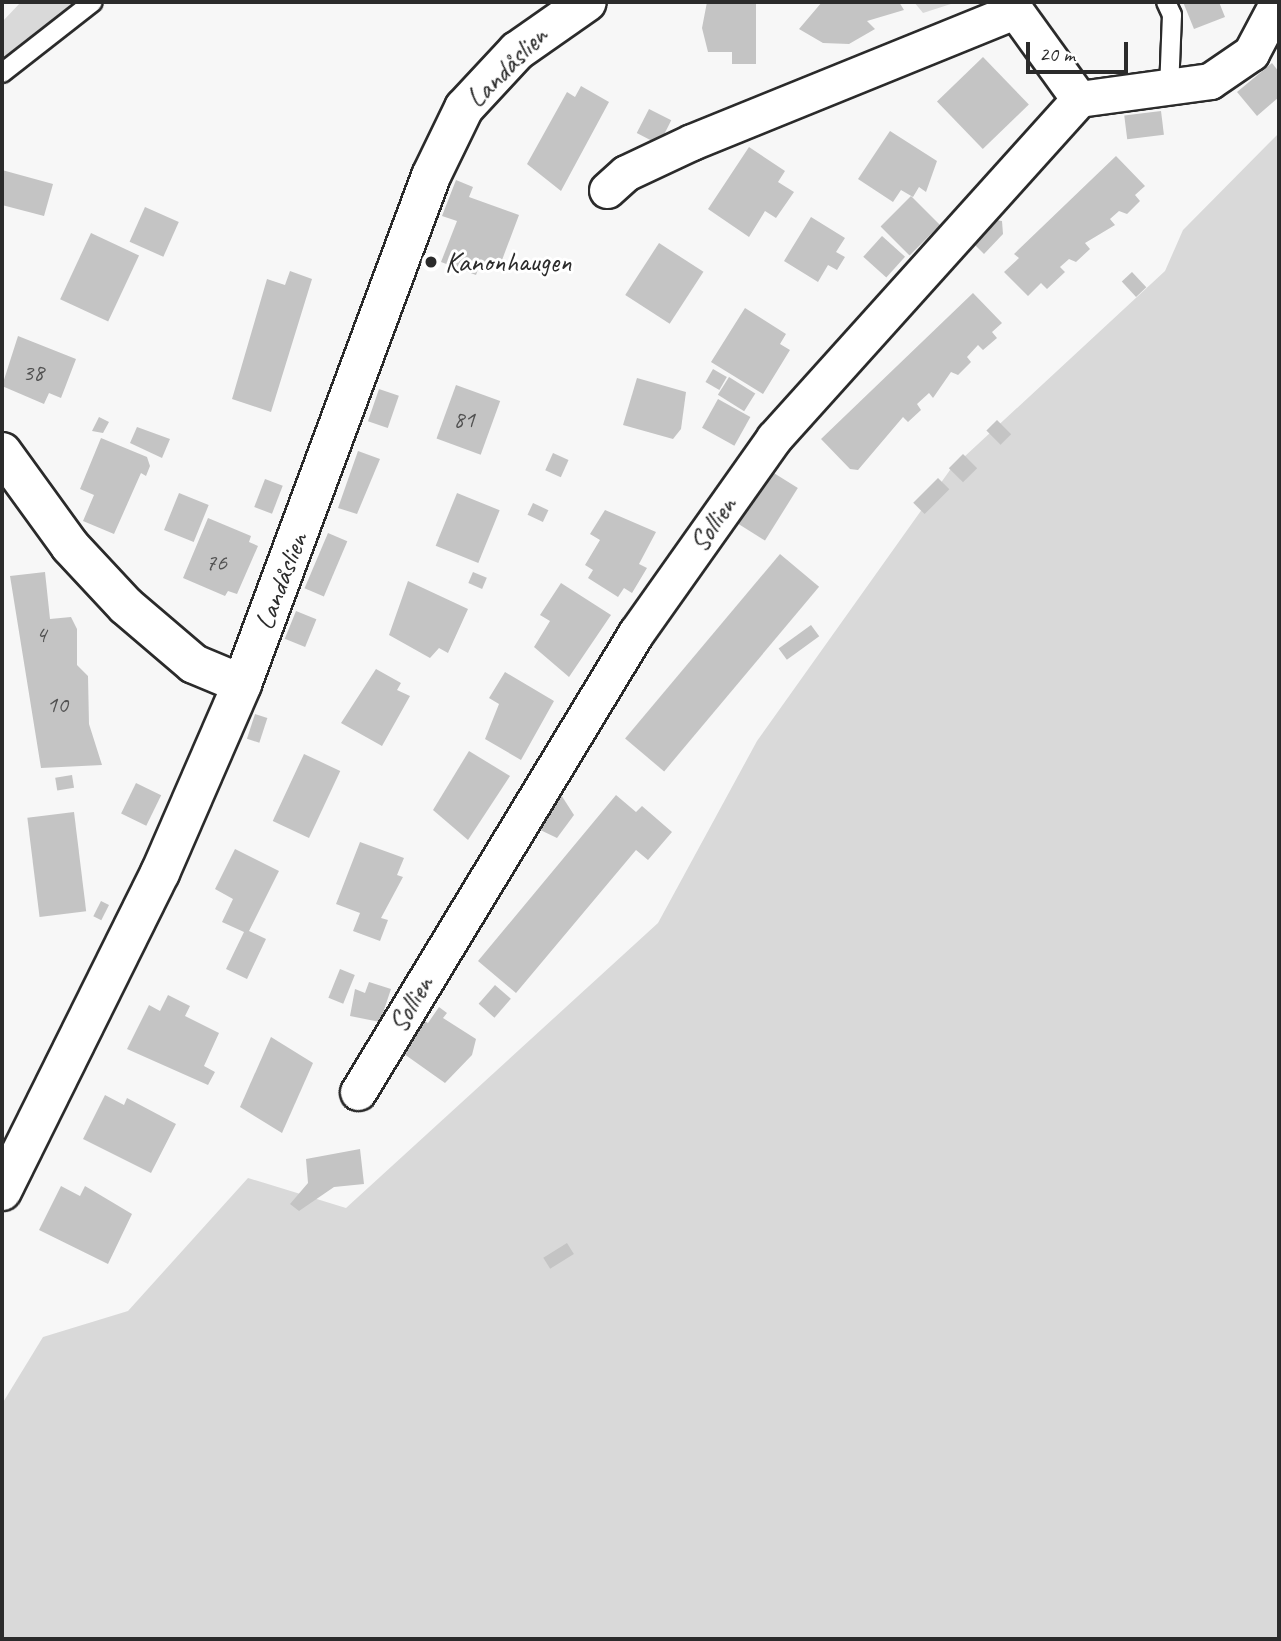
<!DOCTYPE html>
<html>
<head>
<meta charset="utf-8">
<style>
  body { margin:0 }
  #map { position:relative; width:1281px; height:1641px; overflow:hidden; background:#f7f7f7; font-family:Caveat,sans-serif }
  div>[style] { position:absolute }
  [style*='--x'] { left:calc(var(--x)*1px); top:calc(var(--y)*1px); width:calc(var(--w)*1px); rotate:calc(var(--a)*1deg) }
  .green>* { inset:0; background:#d9d9d9 }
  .building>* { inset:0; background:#c4c4c4; transform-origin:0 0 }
  .roads { filter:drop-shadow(2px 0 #2b2b2b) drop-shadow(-2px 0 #2b2b2b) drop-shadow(0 2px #2b2b2b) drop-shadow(0 -2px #2b2b2b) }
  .service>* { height:18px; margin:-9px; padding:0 9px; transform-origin:9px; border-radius:9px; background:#fff }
  .minor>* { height:35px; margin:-17.5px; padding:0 17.5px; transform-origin:17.5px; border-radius:17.5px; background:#fff }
  .tertiary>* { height:38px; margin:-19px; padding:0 19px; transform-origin:19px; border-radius:19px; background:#fff }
  .dots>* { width:19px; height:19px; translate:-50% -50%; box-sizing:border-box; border:4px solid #fff; border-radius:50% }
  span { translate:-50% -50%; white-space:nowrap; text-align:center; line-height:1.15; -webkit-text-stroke:6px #fff; paint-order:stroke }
  .number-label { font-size:24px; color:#515151 }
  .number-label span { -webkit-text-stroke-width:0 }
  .street-label { font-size:28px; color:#2b2b2b }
  .poi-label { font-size:28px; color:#2b2b2b }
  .left { translate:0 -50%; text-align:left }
  .frame { position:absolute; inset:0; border:4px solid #2b2b2b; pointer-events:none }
  .scale { position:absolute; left:1026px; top:42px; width:102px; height:32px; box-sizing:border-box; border:4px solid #2b2b2b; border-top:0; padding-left:9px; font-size:21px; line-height:24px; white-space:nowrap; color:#2b2b2b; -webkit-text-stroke:5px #fff; paint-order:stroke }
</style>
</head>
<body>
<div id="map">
  <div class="green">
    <i style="clip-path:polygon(21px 2px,93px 2px,2px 73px,2px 22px)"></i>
    <i style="clip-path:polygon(914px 2px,957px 2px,923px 13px)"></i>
    <i style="clip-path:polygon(1279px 133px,1279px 1639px,2px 1639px,2px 1404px,43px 1337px,128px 1311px,248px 1178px,346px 1208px,658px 923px,757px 741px,950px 470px,1165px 271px,1183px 230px)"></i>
  </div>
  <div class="building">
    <i style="clip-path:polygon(707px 2px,756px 2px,756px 64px,732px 64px,732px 52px,708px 52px,702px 28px)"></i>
    <i style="clip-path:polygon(822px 2px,899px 2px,904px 10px,867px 21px,875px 29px,849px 44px,823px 43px,799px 29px)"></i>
    <i style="clip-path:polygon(1183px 2px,1219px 2px,1225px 17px,1194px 29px)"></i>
    <i style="left:983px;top:57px;width:66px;height:64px;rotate:46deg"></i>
    <i style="clip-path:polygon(1272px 63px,1279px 72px,1279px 97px,1257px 116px,1237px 92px)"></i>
    <i style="clip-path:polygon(581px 86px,609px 102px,561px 191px,527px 164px,567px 92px,575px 97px)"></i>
    <i style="left:649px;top:109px;width:25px;height:27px;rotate:27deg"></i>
    <i style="left:1161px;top:111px;width:24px;height:37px;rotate:83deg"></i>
    <i style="clip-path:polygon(890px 131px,937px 161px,926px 192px,919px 187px,913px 197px,901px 190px,893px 202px,858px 179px)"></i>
    <i style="clip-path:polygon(749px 147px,785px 171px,778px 182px,794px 192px,776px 218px,765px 211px,749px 237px,708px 209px)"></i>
    <i style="clip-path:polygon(1116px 156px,1145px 186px,1135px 195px,1140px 201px,1127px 214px,1119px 211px,1110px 219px,1115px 225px,1085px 243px,1090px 249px,1076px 262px,1069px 259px,1060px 267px,1065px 272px,1047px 289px,1041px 283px,1028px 296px,1004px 272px,1019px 258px,1014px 254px)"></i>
    <i style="clip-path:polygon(2px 170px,53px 184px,44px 216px,2px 205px)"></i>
    <i style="clip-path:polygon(456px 180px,473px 187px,469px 197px,519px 215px,499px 268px,481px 261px,476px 275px,441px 262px,457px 221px,442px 216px)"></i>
    <i style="left:911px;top:196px;width:41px;height:43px;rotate:45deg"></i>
    <i style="left:145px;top:207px;width:37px;height:38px;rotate:24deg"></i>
    <i style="clip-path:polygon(811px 217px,845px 238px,836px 252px,845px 257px,837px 270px,828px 265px,818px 282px,784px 261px)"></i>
    <i style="clip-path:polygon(983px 218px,1002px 221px,1003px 234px,984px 254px,966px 236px)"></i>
    <i style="left:91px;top:233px;width:53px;height:73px;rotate:25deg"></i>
    <i style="left:882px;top:236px;width:31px;height:28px;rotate:42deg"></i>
    <i style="left:659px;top:243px;width:53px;height:62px;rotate:33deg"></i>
    <i style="clip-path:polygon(290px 271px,312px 279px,271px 412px,232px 399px,267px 279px,285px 285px)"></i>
    <i style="left:1132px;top:272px;width:21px;height:14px;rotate:47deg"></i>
    <i style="clip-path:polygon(973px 293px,1002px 323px,992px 332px,997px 338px,983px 350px,978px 345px,967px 357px,971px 362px,958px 375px,951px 372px,933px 398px,929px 393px,917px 404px,921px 410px,908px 422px,903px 417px,858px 470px,850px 469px,821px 439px)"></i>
    <i style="clip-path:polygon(745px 308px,786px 334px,780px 344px,790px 350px,763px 394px,711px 362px)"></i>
    <i style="clip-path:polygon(18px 336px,76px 359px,61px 398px,49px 393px,44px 404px,2px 386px)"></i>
    <i style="left:713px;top:369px;width:16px;height:15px;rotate:30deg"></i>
    <i style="left:729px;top:377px;width:31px;height:21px;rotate:32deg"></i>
    <i style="clip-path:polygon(637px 378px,686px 392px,681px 429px,673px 439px,623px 425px)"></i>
    <i style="left:456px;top:385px;width:47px;height:57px;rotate:20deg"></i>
    <i style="left:379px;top:389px;width:21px;height:34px;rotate:19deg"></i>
    <i style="left:718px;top:399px;width:37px;height:33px;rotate:29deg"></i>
    <i style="left:800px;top:414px;width:18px;height:30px;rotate:45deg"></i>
    <i style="clip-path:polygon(99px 417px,109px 422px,103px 433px,92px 431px)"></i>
    <i style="left:997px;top:420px;width:20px;height:15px;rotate:45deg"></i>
    <i style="clip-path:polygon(137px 427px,170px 439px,162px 458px,130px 443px)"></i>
    <i style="clip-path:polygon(101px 438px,147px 457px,150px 466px,146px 476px,141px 473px,114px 534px,83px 521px,94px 495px,80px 489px)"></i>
    <i style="clip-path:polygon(358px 451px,380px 459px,357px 514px,338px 508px)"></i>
    <i style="left:553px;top:453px;width:17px;height:19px;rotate:24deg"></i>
    <i style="left:963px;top:454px;width:20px;height:20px;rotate:45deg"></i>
    <i style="left:769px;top:470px;width:34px;height:62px;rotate:32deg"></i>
    <i style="left:938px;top:478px;width:16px;height:35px;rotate:45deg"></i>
    <i style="left:265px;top:479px;width:19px;height:30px;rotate:21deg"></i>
    <i style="left:179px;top:493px;width:32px;height:40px;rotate:22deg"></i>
    <i style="left:457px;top:493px;width:46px;height:57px;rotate:22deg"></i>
    <i style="left:533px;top:503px;width:17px;height:13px;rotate:25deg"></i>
    <i style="clip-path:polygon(605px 510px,656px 532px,639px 564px,647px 568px,632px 593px,624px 588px,618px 597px,588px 578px,593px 570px,585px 565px,600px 540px,590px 534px)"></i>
    <i style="clip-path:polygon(208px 518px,251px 536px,249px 542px,258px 546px,237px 594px,228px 591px,225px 596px,183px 578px)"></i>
    <i style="left:328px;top:533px;width:21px;height:60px;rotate:23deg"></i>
    <i style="left:780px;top:554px;width:51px;height:241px;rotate:40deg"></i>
    <i style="clip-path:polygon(45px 572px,50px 619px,71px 617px,77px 629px,77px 665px,88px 676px,89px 724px,102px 765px,41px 768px,10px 576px)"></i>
    <i style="left:473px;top:572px;width:15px;height:12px;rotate:23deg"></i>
    <i style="clip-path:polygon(408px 581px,468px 609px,448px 653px,439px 648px,430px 658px,389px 635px)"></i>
    <i style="clip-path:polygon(561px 583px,611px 615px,569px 677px,534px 647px,550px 621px,540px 615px)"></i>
    <i style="left:296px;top:611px;width:22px;height:30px;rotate:22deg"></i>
    <i style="left:811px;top:625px;width:14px;height:40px;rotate:54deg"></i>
    <i style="clip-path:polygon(376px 669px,401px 683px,397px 690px,410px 696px,382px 746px,341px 723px)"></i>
    <i style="clip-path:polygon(505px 672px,554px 701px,521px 760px,485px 739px,499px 704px,489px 698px)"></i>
    <i style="left:255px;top:714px;width:13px;height:26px;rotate:18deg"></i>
    <i style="clip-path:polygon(469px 751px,510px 776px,468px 840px,433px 810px)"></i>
    <i style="left:304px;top:754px;width:40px;height:74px;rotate:25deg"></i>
    <i style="left:72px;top:775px;width:13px;height:17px;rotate:81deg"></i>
    <i style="left:136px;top:783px;width:28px;height:34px;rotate:26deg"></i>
    <i style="clip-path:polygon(556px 787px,574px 815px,557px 838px,532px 826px)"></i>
    <i style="clip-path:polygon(616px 795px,636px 812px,642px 806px,672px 832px,648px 860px,636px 850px,516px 993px,478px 961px)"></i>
    <i style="left:74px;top:812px;width:100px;height:47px;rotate:83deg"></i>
    <i style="clip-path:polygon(360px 842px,404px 858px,397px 875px,403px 877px,381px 918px,388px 920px,380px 941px,353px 931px,360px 913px,336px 904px)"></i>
    <i style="clip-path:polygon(235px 849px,279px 871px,249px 931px,266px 939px,247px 979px,226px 969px,244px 932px,222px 922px,233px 899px,215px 889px)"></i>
    <i style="left:101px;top:901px;width:9px;height:17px;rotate:27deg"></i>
    <i style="left:340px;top:969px;width:16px;height:31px;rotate:22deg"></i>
    <i style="clip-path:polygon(369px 982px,391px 989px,380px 1022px,350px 1016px,355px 989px,365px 993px)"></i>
    <i style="left:495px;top:985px;width:21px;height:25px;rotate:41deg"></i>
    <i style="clip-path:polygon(168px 995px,190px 1006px,185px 1016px,219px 1033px,204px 1066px,215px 1072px,208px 1085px,127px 1049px,149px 1005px,160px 1011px)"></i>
    <i style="clip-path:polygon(439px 1007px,447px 1013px,443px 1018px,476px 1039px,472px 1055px,445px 1083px,390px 1044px,412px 1013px,428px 1023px)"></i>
    <i style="clip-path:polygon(271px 1037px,313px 1063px,282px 1133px,240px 1107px)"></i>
    <i style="clip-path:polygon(105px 1095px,124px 1105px,127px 1098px,176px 1124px,151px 1173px,83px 1139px)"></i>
    <i style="clip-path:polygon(360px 1149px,364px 1184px,334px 1187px,299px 1211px,290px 1204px,308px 1183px,306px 1159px)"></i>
    <i style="clip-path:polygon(61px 1186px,80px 1196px,85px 1186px,132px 1214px,108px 1264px,39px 1230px)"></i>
    <i style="left:567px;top:1243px;width:13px;height:28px;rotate:58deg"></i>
  </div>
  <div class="roads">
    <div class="service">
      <i style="--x:1166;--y:2;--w:14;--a:65"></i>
      <i style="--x:1172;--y:15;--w:76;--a:92.3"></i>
      <i style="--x:2;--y:73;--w:115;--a:-38"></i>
    </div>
    <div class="minor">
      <i style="--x:1079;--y:99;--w:132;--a:-7.8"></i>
      <i style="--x:1210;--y:81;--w:50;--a:-34.3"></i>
      <i style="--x:1251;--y:53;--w:58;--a:-62.1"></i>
      <i style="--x:607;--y:190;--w:25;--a:-42"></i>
      <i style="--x:626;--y:173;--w:73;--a:-25.2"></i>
      <i style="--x:692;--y:142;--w:349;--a:-22.1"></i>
      <i style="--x:358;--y:1092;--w:537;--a:-58.8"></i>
      <i style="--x:636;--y:633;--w:239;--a:-54.7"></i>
      <i style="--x:774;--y:438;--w:456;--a:-48"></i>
      <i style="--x:1079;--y:99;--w:120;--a:-125.8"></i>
    </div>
    <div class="tertiary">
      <i style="--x:2;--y:452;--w:116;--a:54.1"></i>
      <i style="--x:70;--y:546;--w:82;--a:47"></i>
      <i style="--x:126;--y:606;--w:89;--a:40.5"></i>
      <i style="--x:194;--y:664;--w:52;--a:22.6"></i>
      <i style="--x:2;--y:1191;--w:355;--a:-63.6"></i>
      <i style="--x:160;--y:873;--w:206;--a:-66.5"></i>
      <i style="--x:242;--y:684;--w:542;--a:-69.59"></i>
      <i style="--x:431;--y:176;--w:76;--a:-64.1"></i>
      <i style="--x:464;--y:108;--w:78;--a:-47.1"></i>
      <i style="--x:517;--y:51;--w:85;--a:-35"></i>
    </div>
  </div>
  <div class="dots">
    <i style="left:431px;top:262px;background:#2b2b2b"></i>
  </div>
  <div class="number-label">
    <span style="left:33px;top:373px">38</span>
    <span style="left:464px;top:420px">81</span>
    <span style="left:216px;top:563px">76</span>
    <span style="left:41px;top:635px">4</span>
    <span style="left:57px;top:705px">10</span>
  </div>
  <div class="street-label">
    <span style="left:507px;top:67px;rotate:-45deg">Landåslien</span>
    <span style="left:713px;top:524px;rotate:-55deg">Sollien</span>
    <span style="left:281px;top:581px;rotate:-69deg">Landåslien</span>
    <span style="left:411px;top:1004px;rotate:-59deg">Sollien</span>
  </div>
  <div class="poi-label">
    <span class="left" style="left:445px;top:262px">Kanonhaugen</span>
  </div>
  <div class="frame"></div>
  <div class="scale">20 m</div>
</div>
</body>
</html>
